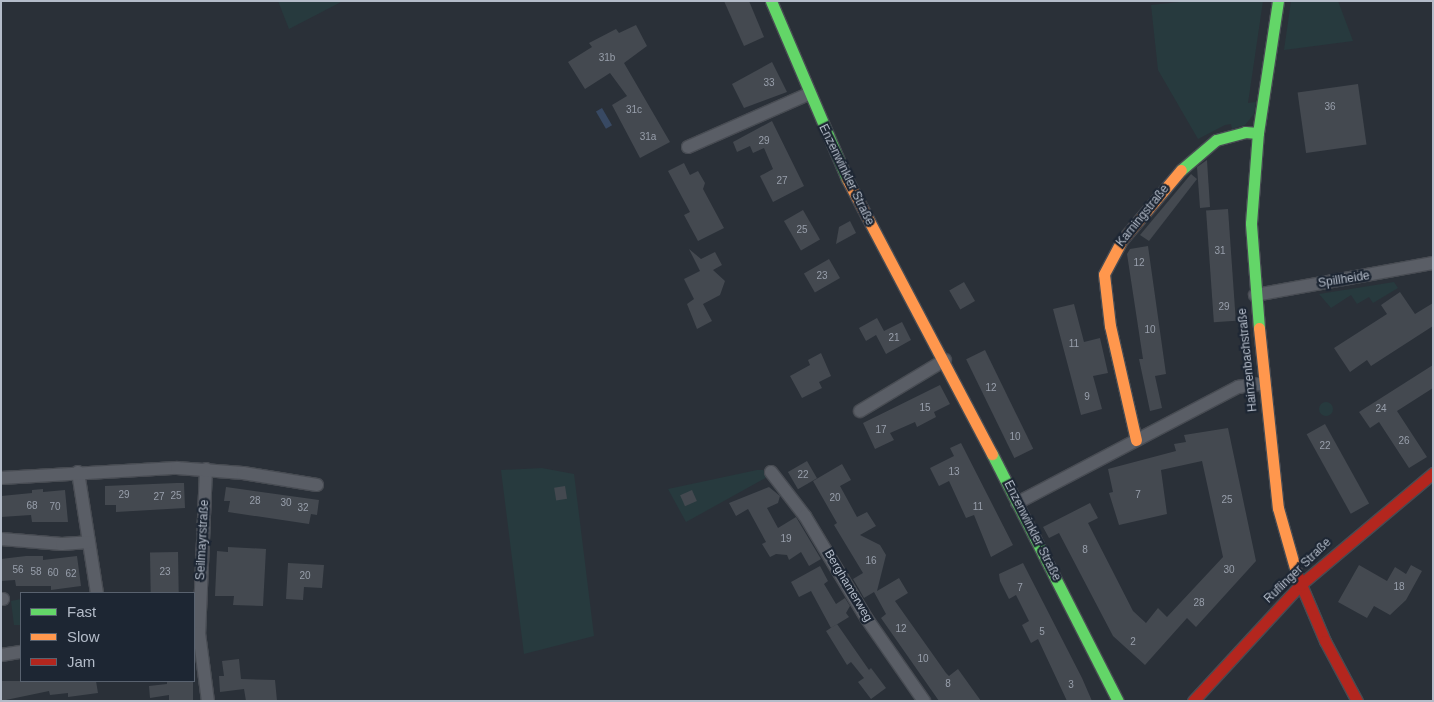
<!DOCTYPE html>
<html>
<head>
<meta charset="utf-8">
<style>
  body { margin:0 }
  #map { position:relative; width:1434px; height:702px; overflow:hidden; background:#2a3038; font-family:Helvetica,sans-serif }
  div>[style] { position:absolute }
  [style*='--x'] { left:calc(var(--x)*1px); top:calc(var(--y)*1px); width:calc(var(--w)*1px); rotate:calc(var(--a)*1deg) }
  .green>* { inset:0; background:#273a3e }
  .round { border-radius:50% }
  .water>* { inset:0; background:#384963; transform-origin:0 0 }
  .building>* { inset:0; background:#444950; transform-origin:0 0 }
  .roads { filter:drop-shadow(1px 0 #484c53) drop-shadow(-1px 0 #484c53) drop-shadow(0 1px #484c53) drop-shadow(0 -1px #484c53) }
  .street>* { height:12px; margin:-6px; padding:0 6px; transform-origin:6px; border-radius:6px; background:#5a5e66 }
  .fast>* { height:11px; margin:-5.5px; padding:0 5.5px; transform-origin:5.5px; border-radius:5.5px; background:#63d668 }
  .slow>* { height:11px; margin:-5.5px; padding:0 5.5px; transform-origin:5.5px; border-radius:5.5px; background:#ff974d }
  .jam>* { height:11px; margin:-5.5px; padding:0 5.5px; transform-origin:5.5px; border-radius:5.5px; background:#b3261e }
  span { translate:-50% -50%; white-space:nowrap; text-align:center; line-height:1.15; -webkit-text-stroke:4.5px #1d2633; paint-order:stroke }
  .number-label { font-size:10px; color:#989fab }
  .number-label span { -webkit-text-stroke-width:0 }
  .street-label { font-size:12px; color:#b4bcc9 }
  .frame { position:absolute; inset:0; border:2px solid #b4bcc9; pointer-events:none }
  .legend { position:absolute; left:20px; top:592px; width:175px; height:90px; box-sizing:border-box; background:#1d2633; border:1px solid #59626f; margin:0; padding:6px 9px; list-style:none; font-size:15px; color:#b4bcc9 }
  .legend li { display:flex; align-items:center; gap:10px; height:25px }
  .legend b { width:25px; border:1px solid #59626f }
</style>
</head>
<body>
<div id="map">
  <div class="green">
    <i style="clip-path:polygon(278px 1px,343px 1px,289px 29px)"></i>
    <i style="clip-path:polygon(1189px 1px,1263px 1px,1248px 103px,1256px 102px,1254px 114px,1245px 125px,1232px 129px,1231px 124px,1225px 125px,1198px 139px,1158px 70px,1151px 5px)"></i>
    <i style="clip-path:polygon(1291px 1px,1338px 1px,1353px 41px,1284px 50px)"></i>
    <i style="clip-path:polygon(1394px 282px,1398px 288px,1373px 303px,1369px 297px,1357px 304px,1351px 295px,1331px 308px,1319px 294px)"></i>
    <i class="round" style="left:1319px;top:402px;width:14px;height:14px"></i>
    <i style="clip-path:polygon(542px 468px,574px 474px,594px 636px,524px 654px,501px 470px)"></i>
    <i style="clip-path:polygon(757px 470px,763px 470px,769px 476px,686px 522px,668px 489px)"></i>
    <i style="clip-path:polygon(21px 599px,21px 625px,14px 625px,11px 601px)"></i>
  </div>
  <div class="water">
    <i style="left:602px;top:108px;width:20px;height:7px;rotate:60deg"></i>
  </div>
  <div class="building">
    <i style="clip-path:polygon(724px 1px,749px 1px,764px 37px,744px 46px)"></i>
    <i style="clip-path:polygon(636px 25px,647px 46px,624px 63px,670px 142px,640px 158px,612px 105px,627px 96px,610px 73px,585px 89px,568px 62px,592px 47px,589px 43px,616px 29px,619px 33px)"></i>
    <i style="clip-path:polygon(772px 62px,787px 92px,744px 108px,732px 84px)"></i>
    <i style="left:1358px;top:84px;width:61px;height:61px;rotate:82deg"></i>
    <i style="clip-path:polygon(772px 121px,804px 186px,773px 202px,760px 176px,773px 169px,764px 148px,753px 153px,750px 146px,737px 152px,733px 142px)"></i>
    <i style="clip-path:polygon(1207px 160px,1210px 207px,1200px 208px,1197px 167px)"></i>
    <i style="clip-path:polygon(684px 163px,690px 175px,698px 171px,705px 183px,703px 189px,724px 228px,698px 241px,684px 215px,690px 212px,668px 171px)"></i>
    <i style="clip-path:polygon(1191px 174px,1197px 179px,1149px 241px,1140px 235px)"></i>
    <i style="left:1228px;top:209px;width:112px;height:22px;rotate:86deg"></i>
    <i style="left:803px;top:210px;width:34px;height:22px;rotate:60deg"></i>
    <i style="clip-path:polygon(850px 221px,856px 233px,836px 244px,839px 227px)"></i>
    <i style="clip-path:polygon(1148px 246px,1166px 374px,1155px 376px,1162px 408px,1150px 411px,1139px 359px,1143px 359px,1127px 254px,1130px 249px)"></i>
    <i style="clip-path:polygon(689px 249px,701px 259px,715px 252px,722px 265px,713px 270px,725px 281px,720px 295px,703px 304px,712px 321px,697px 329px,687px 304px,694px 299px,684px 279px,700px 271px)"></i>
    <i style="left:829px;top:259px;width:22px;height:29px;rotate:60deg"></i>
    <i style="left:964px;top:282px;width:22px;height:17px;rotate:60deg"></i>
    <i style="clip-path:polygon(1400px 292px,1415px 314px,1433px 303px,1433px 326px,1371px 366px,1367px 360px,1350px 372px,1334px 348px,1387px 314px,1381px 305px)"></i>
    <i style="clip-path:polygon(1074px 304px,1084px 342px,1100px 338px,1108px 373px,1093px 376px,1102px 409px,1081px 415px,1053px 309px)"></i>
    <i style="clip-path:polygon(877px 318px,884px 331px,902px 322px,911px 340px,886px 354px,876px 335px,866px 341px,859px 328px)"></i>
    <i style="left:985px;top:350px;width:110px;height:21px;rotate:64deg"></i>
    <i style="clip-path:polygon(821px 353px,831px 376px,819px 382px,822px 388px,802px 398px,790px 376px,810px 365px,808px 360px)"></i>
    <i style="clip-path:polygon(1433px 365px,1433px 388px,1397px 411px,1427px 457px,1409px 468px,1379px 422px,1370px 428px,1359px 412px)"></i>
    <i style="clip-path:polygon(940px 385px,950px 404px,934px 412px,936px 417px,917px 427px,915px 422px,890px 433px,894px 440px,875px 449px,863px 423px)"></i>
    <i style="left:1325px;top:424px;width:91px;height:21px;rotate:61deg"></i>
    <i style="clip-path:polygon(1228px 428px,1256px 561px,1196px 627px,1187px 618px,1145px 665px,1113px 636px,1059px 533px,1049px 538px,1043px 527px,1090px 503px,1098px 518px,1088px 523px,1133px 611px,1146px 623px,1158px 608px,1167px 617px,1223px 557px,1202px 461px,1161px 470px,1167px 514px,1119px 525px,1109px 493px,1113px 492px,1108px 469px,1176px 451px,1174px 444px,1186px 442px,1184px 435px)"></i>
    <i style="clip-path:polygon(961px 443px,1013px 545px,991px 557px,974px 515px,966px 518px,949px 481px,939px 486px,930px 468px,954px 456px,950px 448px)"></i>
    <i style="left:807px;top:461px;width:20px;height:22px;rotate:60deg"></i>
    <i style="clip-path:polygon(842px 464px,851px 480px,840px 486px,857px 517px,867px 512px,876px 526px,860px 535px,880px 545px,886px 555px,877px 591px,899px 578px,908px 593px,895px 601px,946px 673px,949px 676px,958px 669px,981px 701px,939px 701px,881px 618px,886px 614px,874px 592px,864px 598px,859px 589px,853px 579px,863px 573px,834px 525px,837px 523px,813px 481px)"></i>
    <i style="clip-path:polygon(177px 483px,184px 483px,185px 508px,116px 512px,116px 505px,105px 505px,105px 486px)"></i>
    <i style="left:565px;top:486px;width:13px;height:11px;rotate:81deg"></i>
    <i style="clip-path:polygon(226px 487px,319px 500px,317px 515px,311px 514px,309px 524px,228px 512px,230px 501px,224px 501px)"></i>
    <i style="clip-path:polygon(769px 487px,780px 496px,778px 503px,767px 508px,778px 528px,796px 517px,821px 559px,809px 566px,801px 552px,789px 560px,787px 555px,776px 554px,770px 557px,762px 544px,766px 542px,748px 509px,736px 516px,729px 503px)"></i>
    <i style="clip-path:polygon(43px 489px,43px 492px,65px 490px,68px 522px,32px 522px,31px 515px,1px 517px,1px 496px,32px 493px,32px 490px)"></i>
    <i style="left:692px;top:490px;width:12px;height:13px;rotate:66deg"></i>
    <i style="clip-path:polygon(228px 547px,266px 549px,263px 606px,233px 605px,234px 596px,215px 596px,217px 551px,228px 552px)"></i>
    <i style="left:178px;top:552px;width:41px;height:28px;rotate:89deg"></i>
    <i style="clip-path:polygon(26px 556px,43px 556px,43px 560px,77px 556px,81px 586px,51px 590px,51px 586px,16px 586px,15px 580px,1px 581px,1px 559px)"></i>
    <i style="clip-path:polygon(288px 563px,324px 565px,322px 588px,304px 587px,303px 600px,286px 599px)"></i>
    <i style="clip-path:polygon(1023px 563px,1082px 678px,1092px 701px,1067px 701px,1038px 639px,1031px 643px,1022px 625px,1029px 621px,1016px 595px,1009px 599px,1000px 581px,999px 574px)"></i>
    <i style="clip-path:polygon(1359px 565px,1387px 581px,1395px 567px,1406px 574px,1411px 565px,1422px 571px,1406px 600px,1390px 615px,1374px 606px,1367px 618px,1338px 602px)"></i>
    <i style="clip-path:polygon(820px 566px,828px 581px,824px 584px,836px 604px,845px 598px,850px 606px,846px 613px,849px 617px,831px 628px,811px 591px,799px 597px,791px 582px)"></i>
    <i style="clip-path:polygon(837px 624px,869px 670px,871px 668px,886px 688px,871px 699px,858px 682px,864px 678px,851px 662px,847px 665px,826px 631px)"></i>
    <i style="clip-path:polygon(239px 659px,241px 679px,275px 680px,277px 701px,246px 701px,244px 689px,220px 692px,219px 676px,224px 676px,222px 661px)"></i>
    <i style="clip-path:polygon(1px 681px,96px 681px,98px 693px,68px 697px,68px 693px,50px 695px,49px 691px,1px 701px)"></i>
    <i style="clip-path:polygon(167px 681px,193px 681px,193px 701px,169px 701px,169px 695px,150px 698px,149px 686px,167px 684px)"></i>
  </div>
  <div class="roads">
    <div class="street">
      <i style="--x:688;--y:147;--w:131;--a:-23.8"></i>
      <i style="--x:1255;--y:295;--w:181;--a:-10.2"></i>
      <i style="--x:860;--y:411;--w:99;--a:-31"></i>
      <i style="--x:206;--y:469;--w:164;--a:92.4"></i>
      <i style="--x:199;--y:633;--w:69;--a:82.5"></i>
      <i style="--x:78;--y:472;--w:122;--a:81.1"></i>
      <i style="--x:771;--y:472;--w:56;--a:52.3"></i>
      <i style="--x:805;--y:516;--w:120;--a:59"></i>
      <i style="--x:867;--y:619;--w:100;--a:55.2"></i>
      <i style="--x:1;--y:478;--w:176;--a:-3.3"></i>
      <i style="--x:177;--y:468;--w:66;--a:4.3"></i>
      <i style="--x:243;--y:473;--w:75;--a:9.2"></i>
      <i style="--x:1017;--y:503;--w:250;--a:-27.7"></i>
      <i style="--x:1238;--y:387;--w:27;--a:-8"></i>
      <i style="--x:1;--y:539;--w:61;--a:4.7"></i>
      <i style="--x:62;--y:544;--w:27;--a:-4"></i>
      <i style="--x:1;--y:599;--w:2;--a:0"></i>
      <i style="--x:1;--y:655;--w:20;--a:-9"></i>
    </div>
    <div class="fast">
      <i style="--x:771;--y:1;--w:194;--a:66.9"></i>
      <i style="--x:1181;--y:170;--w:46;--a:-40.6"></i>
      <i style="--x:1216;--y:140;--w:30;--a:-15"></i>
      <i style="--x:1245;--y:132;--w:13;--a:4"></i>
      <i style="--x:1259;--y:328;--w:105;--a:-94.4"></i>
      <i style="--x:1251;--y:223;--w:90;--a:-85.6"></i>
      <i style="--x:1258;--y:133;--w:134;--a:-81.4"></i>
      <i style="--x:992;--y:454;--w:277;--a:63"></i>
    </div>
    <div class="slow">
      <i style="--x:847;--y:179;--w:311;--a:62.2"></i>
      <i style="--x:1259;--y:328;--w:181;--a:84"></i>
      <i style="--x:1278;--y:508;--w:70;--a:74.2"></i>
      <i style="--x:1136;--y:440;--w:117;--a:-102.8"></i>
      <i style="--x:1110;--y:326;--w:52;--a:-96.6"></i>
      <i style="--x:1104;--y:274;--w:40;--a:-62"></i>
      <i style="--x:1123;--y:239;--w:90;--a:-50"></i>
    </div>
    <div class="jam">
      <i style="--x:1297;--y:575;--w:72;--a:67"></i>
      <i style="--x:1325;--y:641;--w:68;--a:61.9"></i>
      <i style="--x:1193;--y:701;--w:158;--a:-47.3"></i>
      <i style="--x:1300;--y:585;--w:174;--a:-40.1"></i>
    </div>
  </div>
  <div class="number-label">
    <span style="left:607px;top:58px">31b</span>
    <span style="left:769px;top:83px">33</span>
    <span style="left:1330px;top:107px">36</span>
    <span style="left:634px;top:110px">31c</span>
    <span style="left:648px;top:137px">31a</span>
    <span style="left:764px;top:141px">29</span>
    <span style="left:782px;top:181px">27</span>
    <span style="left:802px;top:230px">25</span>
    <span style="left:1220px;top:251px">31</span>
    <span style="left:1139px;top:263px">12</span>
    <span style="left:822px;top:276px">23</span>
    <span style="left:1224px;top:307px">29</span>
    <span style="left:1150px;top:330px">10</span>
    <span style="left:894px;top:338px">21</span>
    <span style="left:1074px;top:344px">11</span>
    <span style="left:991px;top:388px">12</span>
    <span style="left:1087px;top:397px">9</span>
    <span style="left:925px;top:408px">15</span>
    <span style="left:1381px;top:409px">24</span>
    <span style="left:881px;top:430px">17</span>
    <span style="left:1015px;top:437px">10</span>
    <span style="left:1404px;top:441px">26</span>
    <span style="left:1325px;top:446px">22</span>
    <span style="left:954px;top:472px">13</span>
    <span style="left:803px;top:475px">22</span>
    <span style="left:124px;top:495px">29</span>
    <span style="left:1138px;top:495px">7</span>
    <span style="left:176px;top:496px">25</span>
    <span style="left:159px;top:497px">27</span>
    <span style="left:835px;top:498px">20</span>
    <span style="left:1227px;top:500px">25</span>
    <span style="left:255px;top:501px">28</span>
    <span style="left:286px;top:503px">30</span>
    <span style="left:32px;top:506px">68</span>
    <span style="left:55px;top:507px">70</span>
    <span style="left:978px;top:507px">11</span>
    <span style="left:303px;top:508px">32</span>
    <span style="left:786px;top:539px">19</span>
    <span style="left:1085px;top:550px">8</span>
    <span style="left:871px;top:561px">16</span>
    <span style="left:18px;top:570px">56</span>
    <span style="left:1229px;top:570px">30</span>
    <span style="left:36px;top:572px">58</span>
    <span style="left:165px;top:572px">23</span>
    <span style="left:53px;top:573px">60</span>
    <span style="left:71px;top:574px">62</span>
    <span style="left:305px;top:576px">20</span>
    <span style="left:1399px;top:587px">18</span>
    <span style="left:1020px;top:588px">7</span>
    <span style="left:1199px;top:603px">28</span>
    <span style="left:901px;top:629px">12</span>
    <span style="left:1042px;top:632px">5</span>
    <span style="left:1133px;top:642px">2</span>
    <span style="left:923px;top:659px">10</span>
    <span style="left:948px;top:684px">8</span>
    <span style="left:1071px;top:685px">3</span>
  </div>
  <div class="street-label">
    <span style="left:846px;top:175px;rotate:64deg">Enzenwinkler Straße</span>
    <span style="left:1143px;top:216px;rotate:-51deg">Karningstraße</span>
    <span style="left:1344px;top:280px;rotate:-9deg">Spillheide</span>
    <span style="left:1248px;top:360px;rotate:-96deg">Hainzenbachstraße</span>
    <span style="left:1032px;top:531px;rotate:63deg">Enzenwinkler Straße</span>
    <span style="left:203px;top:540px;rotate:-87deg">Seilmayrstraße</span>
    <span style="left:1298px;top:571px;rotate:-44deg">Ruflinger Straße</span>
    <span style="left:848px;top:586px;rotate:59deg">Berghamerweg</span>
  </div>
  <div class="frame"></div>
  <ul class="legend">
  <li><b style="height:6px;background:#63d668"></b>Fast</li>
  <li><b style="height:6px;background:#ff974d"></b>Slow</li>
  <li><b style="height:6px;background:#b3261e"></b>Jam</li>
  </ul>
</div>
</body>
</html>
